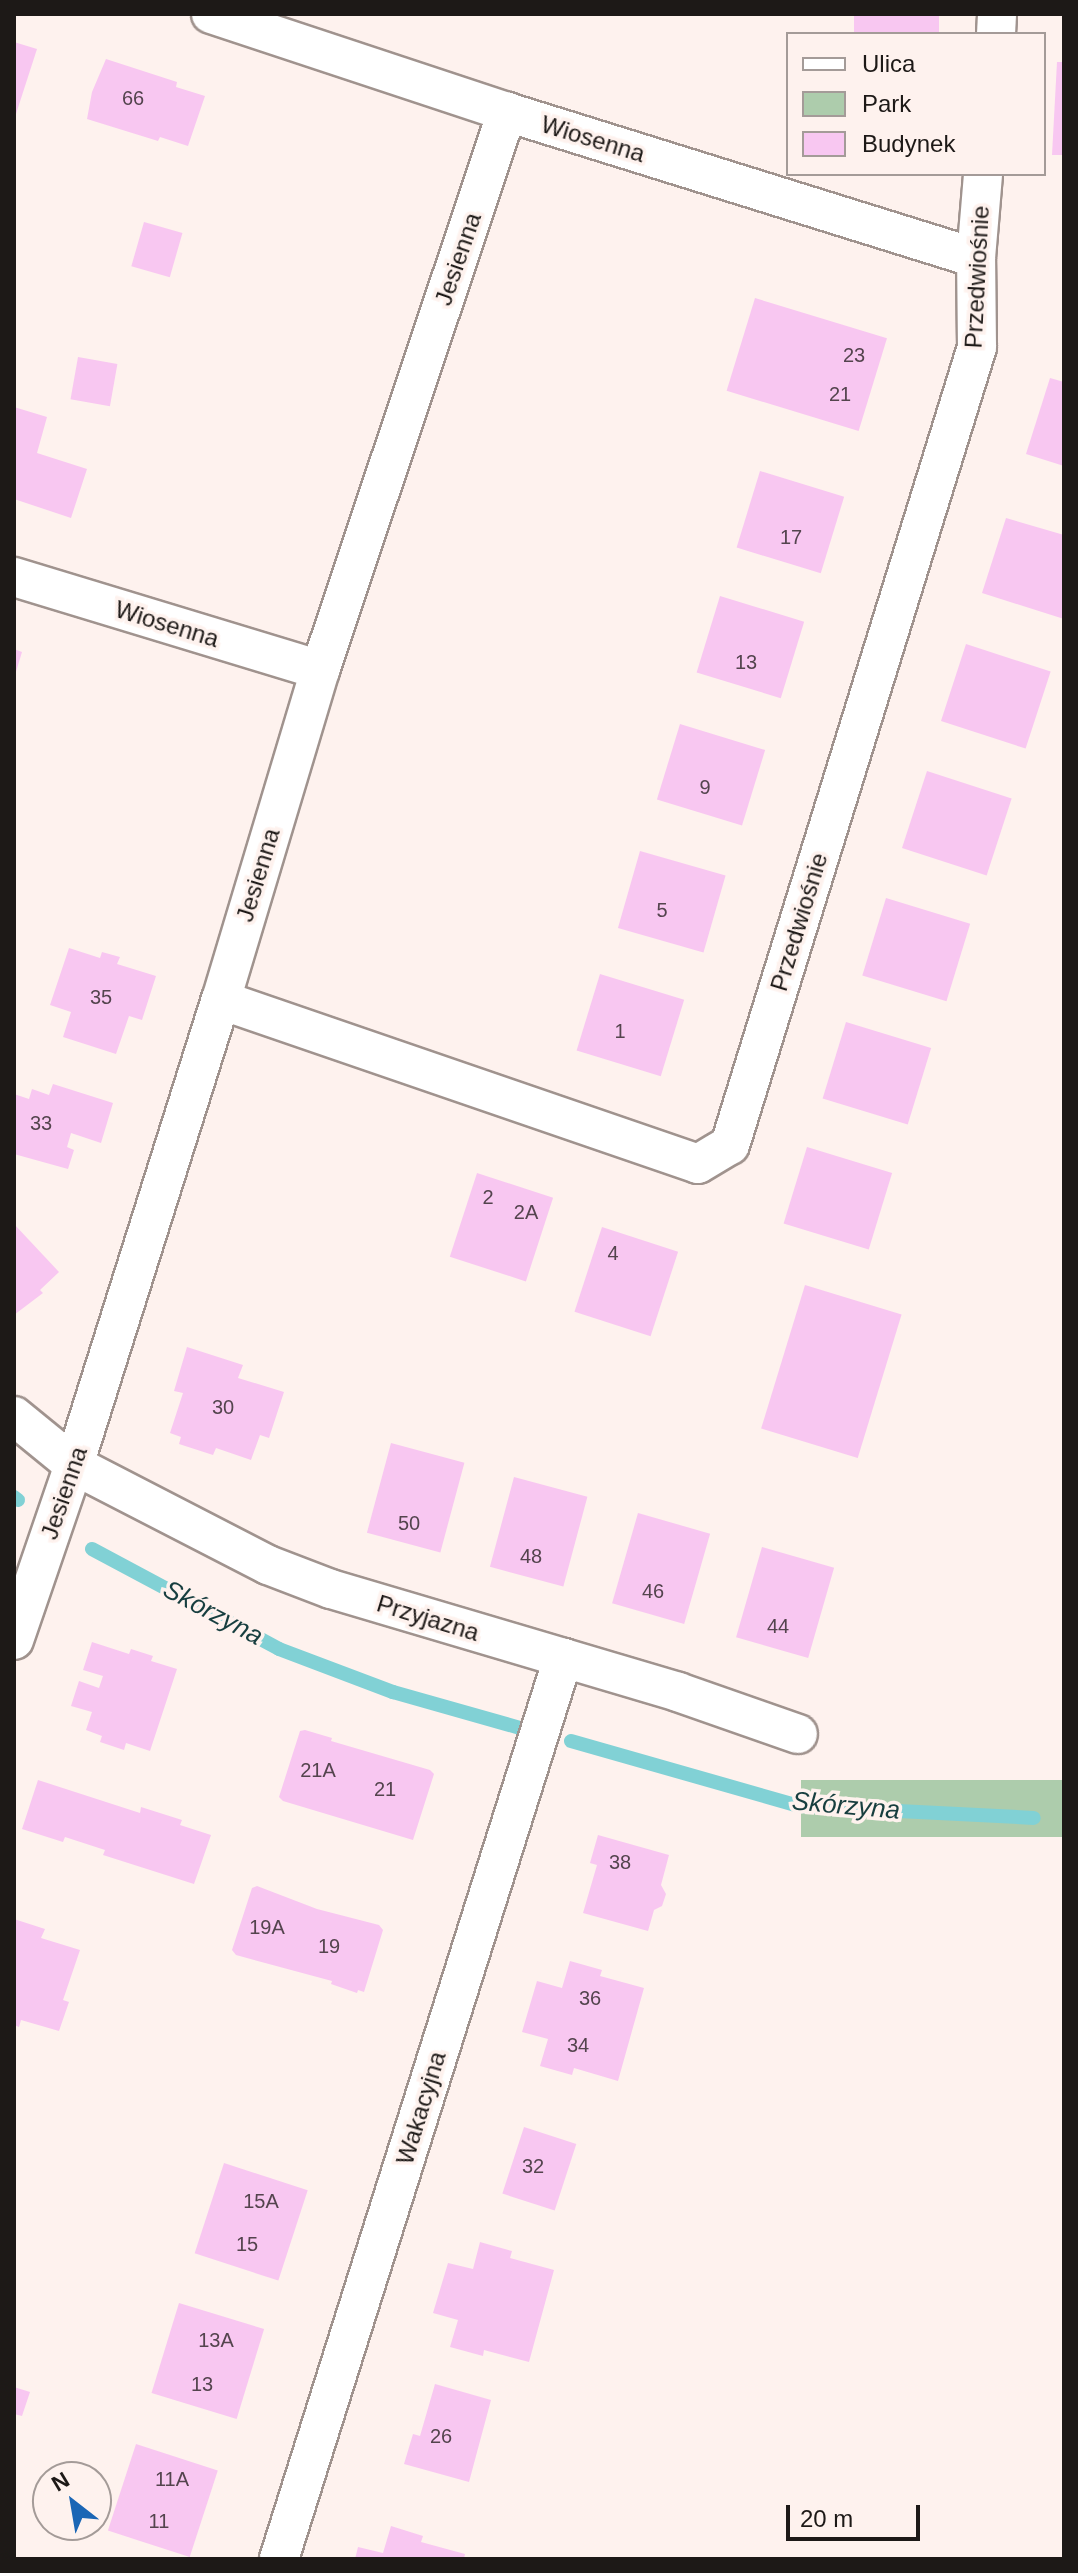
<!DOCTYPE html>
<html>
<head>
<meta charset="utf-8">
<style>
  body { margin:0 }
  #map { position:relative; width:1078px; height:2573px; overflow:hidden; background:#fef2ee; font-family:Helvetica,sans-serif }
  div>[style] { position:absolute }
  [style*='--x'] { left:calc(var(--x)*1px); top:calc(var(--y)*1px); width:calc(var(--w)*1px); rotate:calc(var(--a)*1deg) }
  .green>* { inset:0; background:#adccac; transform-origin:0 0 }
  .stream>* { height:14px; margin:-7px; padding:0 7px; transform-origin:7px; border-radius:7px; background:#81d1d5 }
  .building>* { inset:0; background:#f8c7f1; transform-origin:0 0 }
  .roads { filter:drop-shadow(2px 0 #a0938e) drop-shadow(-2px 0 #a0938e) drop-shadow(0 2px #a0938e) drop-shadow(0 -2px #a0938e) }
  .street>* { height:38px; margin:-19px; padding:0 19px; transform-origin:19px; border-radius:19px; background:#fff }
  span { translate:-50% -50%; white-space:nowrap; text-align:center; line-height:1.15; -webkit-text-stroke:7px #fef2ee; paint-order:stroke }
  .number-label { font-size:20px; color:#54444e }
  .number-label span { -webkit-text-stroke-width:0 }
  .street-label { font-size:24px; color:#1d1917 }
  .water-label { font-size:26px; color:#173e3f; font-style:italic }
  .frame { position:absolute; inset:0; border:16px solid #1d1917; pointer-events:none }
  .legend { position:absolute; left:786px; top:32px; width:260px; height:144px; box-sizing:border-box; background:#fef2ee; border:2px solid #a49b98; margin:0; padding:10px 14px; list-style:none; font-size:24px; color:#1d1917 }
  .legend li { display:flex; align-items:center; gap:16px; height:40px }
  .legend b { width:40px; border:2px solid #a49b98 }
  .north { position:absolute; left:32px; top:2461px; width:80px; height:80px; box-sizing:border-box; background:#fef2ee; border:2px solid #a49b98; border-radius:50%; rotate:329deg; font-size:22px; font-weight:700; line-height:32px; text-align:center; color:#1d1917 }
  .north::after { content:''; display:block; margin:auto; width:28px; height:36px; background:#1b66b5; clip-path:polygon(50% 0,100% 100%,50% 72%,0 100%) }
  .scale { position:absolute; left:786px; top:2505px; width:134px; height:36px; box-sizing:border-box; border:4px solid #1d1917; border-top:0; padding-left:10px; font-size:24px; line-height:28px; white-space:nowrap; color:#1d1917; -webkit-text-stroke:6px #fef2ee; paint-order:stroke }
</style>
</head>
<body>
<div id="map">
  <div class="green">
    <i style="left:1064px;top:1780px;width:57px;height:263px;rotate:90deg"></i>
  </div>
  <div class="stream">
    <i style="--x:14;--y:1497;--w:5;--a:37"></i>
    <i style="--x:92;--y:1549;--w:212;--a:28.1"></i>
    <i style="--x:279;--y:1649;--w:122;--a:20.7"></i>
    <i style="--x:393;--y:1692;--w:132;--a:15.8"></i>
    <i style="--x:571;--y:1741;--w:237;--a:15.9"></i>
    <i style="--x:799;--y:1806;--w:235;--a:2.9"></i>
  </div>
  <div class="building">
    <i style="left:854px;top:14px;width:85px;height:20px"></i>
    <i style="clip-path:polygon(14px 42px,37px 49px,15px 117px,14px 116px)"></i>
    <i style="clip-path:polygon(106px 59px,177px 82px,176px 87px,205px 96px,188px 146px,160px 137px,158px 141px,87px 119px,92px 92px)"></i>
    <i style="clip-path:polygon(1057px 62px,1064px 62px,1064px 155px,1052px 155px)"></i>
    <i style="left:144px;top:222px;width:40px;height:46px;rotate:16deg"></i>
    <i style="left:755px;top:298px;width:138px;height:97px;rotate:17deg"></i>
    <i style="left:78px;top:357px;width:40px;height:43px;rotate:10deg"></i>
    <i style="clip-path:polygon(1050px 378px,1064px 382px,1064px 466px,1026px 454px)"></i>
    <i style="clip-path:polygon(14px 407px,47px 417px,37px 453px,87px 469px,71px 518px,14px 499px)"></i>
    <i style="left:760px;top:471px;width:88px;height:80px;rotate:17deg"></i>
    <i style="clip-path:polygon(1006px 518px,1064px 535px,1064px 619px,982px 593px)"></i>
    <i style="left:720px;top:596px;width:88px;height:80px;rotate:17deg"></i>
    <i style="left:966px;top:644px;width:89px;height:81px;rotate:18deg"></i>
    <i style="clip-path:polygon(14px 649px,22px 652px,15px 675px,14px 675px)"></i>
    <i style="left:680px;top:724px;width:89px;height:79px;rotate:17deg"></i>
    <i style="left:927px;top:771px;width:89px;height:81px;rotate:18deg"></i>
    <i style="left:640px;top:851px;width:89px;height:80px;rotate:16deg"></i>
    <i style="left:886px;top:898px;width:88px;height:81px;rotate:17deg"></i>
    <i style="clip-path:polygon(69px 948px,100px 958px,102px 952px,120px 957px,117px 964px,156px 976px,142px 1020px,129px 1016px,116px 1054px,63px 1037px,71px 1012px,50px 1005px)"></i>
    <i style="left:600px;top:974px;width:88px;height:80px;rotate:17deg"></i>
    <i style="left:846px;top:1022px;width:89px;height:80px;rotate:17deg"></i>
    <i style="clip-path:polygon(53px 1084px,113px 1103px,101px 1143px,71px 1133px,67px 1147px,74px 1150px,68px 1169px,14px 1154px,14px 1094px,29px 1099px,32px 1089px,49px 1095px)"></i>
    <i style="left:807px;top:1147px;width:89px;height:80px;rotate:17deg"></i>
    <i style="left:477px;top:1173px;width:80px;height:88px;rotate:18deg"></i>
    <i style="clip-path:polygon(14px 1224px,59px 1272px,40px 1290px,43px 1293px,14px 1315px)"></i>
    <i style="left:602px;top:1227px;width:80px;height:89px;rotate:18deg"></i>
    <i style="left:805px;top:1285px;width:101px;height:150px;rotate:17deg"></i>
    <i style="clip-path:polygon(187px 1347px,243px 1365px,238px 1378px,284px 1392px,269px 1438px,260px 1435px,251px 1460px,216px 1448px,213px 1455px,179px 1444px,181px 1437px,170px 1433px,183px 1393px,174px 1391px)"></i>
    <i style="left:391px;top:1443px;width:76px;height:93px;rotate:15deg"></i>
    <i style="left:514px;top:1477px;width:76px;height:93px;rotate:15deg"></i>
    <i style="left:638px;top:1513px;width:75px;height:94px;rotate:16deg"></i>
    <i style="left:762px;top:1547px;width:75px;height:94px;rotate:16deg"></i>
    <i style="clip-path:polygon(92px 1642px,129px 1654px,131px 1649px,153px 1656px,151px 1661px,177px 1669px,150px 1751px,126px 1743px,124px 1750px,100px 1742px,102px 1736px,86px 1730px,92px 1712px,71px 1706px,79px 1681px,99px 1688px,103px 1676px,83px 1670px)"></i>
    <i style="clip-path:polygon(305px 1730px,332px 1738px,331px 1741px,430px 1770px,434px 1774px,413px 1840px,283px 1801px,279px 1797px,300px 1731px)"></i>
    <i style="clip-path:polygon(38px 1780px,140px 1813px,141px 1807px,182px 1820px,180px 1825px,211px 1835px,194px 1884px,103px 1855px,105px 1850px,65px 1837px,63px 1842px,22px 1829px)"></i>
    <i style="clip-path:polygon(598px 1835px,669px 1855px,661px 1885px,666px 1894px,662px 1906px,654px 1910px,648px 1931px,583px 1913px,597px 1865px,590px 1863px)"></i>
    <i style="clip-path:polygon(257px 1886px,317px 1909px,379px 1925px,383px 1930px,364px 1992px,358px 1990px,357px 1993px,331px 1984px,332px 1981px,236px 1955px,232px 1950px,252px 1888px)"></i>
    <i style="clip-path:polygon(14px 1919px,45px 1929px,41px 1938px,80px 1950px,63px 2000px,69px 2002px,59px 2031px,21px 2020px,19px 2027px,14px 2025px)"></i>
    <i style="clip-path:polygon(570px 1961px,602px 1970px,600px 1976px,644px 1988px,618px 2081px,574px 2068px,572px 2075px,540px 2066px,548px 2039px,522px 2032px,537px 1981px,562px 1988px)"></i>
    <i style="left:524px;top:2127px;width:55px;height:70px;rotate:18deg"></i>
    <i style="left:224px;top:2163px;width:88px;height:95px;rotate:18deg"></i>
    <i style="clip-path:polygon(480px 2242px,512px 2251px,510px 2258px,554px 2270px,529px 2362px,484px 2350px,483px 2356px,450px 2347px,458px 2320px,433px 2313px,448px 2263px,473px 2269px)"></i>
    <i style="left:179px;top:2303px;width:89px;height:94px;rotate:17deg"></i>
    <i style="clip-path:polygon(435px 2384px,491px 2400px,469px 2482px,404px 2464px,413px 2434px,420px 2436px)"></i>
    <i style="clip-path:polygon(14px 2387px,30px 2392px,22px 2416px,14px 2414px)"></i>
    <i style="left:136px;top:2444px;width:86px;height:91px;rotate:18deg"></i>
    <i style="clip-path:polygon(391px 2526px,423px 2536px,421px 2542px,465px 2554px,464px 2559px,355px 2559px,358px 2547px,383px 2553px)"></i>
  </div>
  <div class="roads">
    <div class="street">
      <i style="--x:211;--y:14;--w:312;--a:18.3"></i>
      <i style="--x:507;--y:112;--w:491;--a:17.3"></i>
      <i style="--x:996;--y:34;--w:20;--a:-87"></i>
      <i style="--x:14;--y:577;--w:320;--a:16.9"></i>
      <i style="--x:221;--y:1000;--w:504;--a:18.97"></i>
      <i style="--x:698;--y:1164;--w:37;--a:-31"></i>
      <i style="--x:730;--y:1145;--w:835;--a:-72.8"></i>
      <i style="--x:977;--y:347;--w:89;--a:-90.6"></i>
      <i style="--x:976;--y:258;--w:84;--a:-85.2"></i>
      <i style="--x:14;--y:1416;--w:77;--a:39.2"></i>
      <i style="--x:74;--y:1465;--w:218;--a:27.3"></i>
      <i style="--x:268;--y:1565;--w:67;--a:20.9"></i>
      <i style="--x:331;--y:1589;--w:362;--a:16.5"></i>
      <i style="--x:678;--y:1692;--w:127;--a:19.3"></i>
      <i style="--x:14;--y:1640;--w:185;--a:-71.1"></i>
      <i style="--x:74;--y:1465;--w:488;--a:-72.5"></i>
      <i style="--x:221;--y:1000;--w:345;--a:-73.3"></i>
      <i style="--x:320;--y:670;--w:589;--a:-71.47"></i>
      <i style="--x:279;--y:2559;--w:945;--a:-72.5"></i>
    </div>
  </div>
  <div class="number-label">
    <span style="left:133px;top:98px">66</span>
    <span style="left:854px;top:355px">23</span>
    <span style="left:840px;top:394px">21</span>
    <span style="left:791px;top:537px">17</span>
    <span style="left:746px;top:662px">13</span>
    <span style="left:705px;top:787px">9</span>
    <span style="left:662px;top:910px">5</span>
    <span style="left:101px;top:997px">35</span>
    <span style="left:620px;top:1031px">1</span>
    <span style="left:41px;top:1123px">33</span>
    <span style="left:488px;top:1197px">2</span>
    <span style="left:526px;top:1212px">2A</span>
    <span style="left:613px;top:1253px">4</span>
    <span style="left:223px;top:1407px">30</span>
    <span style="left:409px;top:1523px">50</span>
    <span style="left:531px;top:1556px">48</span>
    <span style="left:653px;top:1591px">46</span>
    <span style="left:778px;top:1626px">44</span>
    <span style="left:318px;top:1770px">21A</span>
    <span style="left:385px;top:1789px">21</span>
    <span style="left:620px;top:1862px">38</span>
    <span style="left:267px;top:1927px">19A</span>
    <span style="left:329px;top:1946px">19</span>
    <span style="left:590px;top:1998px">36</span>
    <span style="left:578px;top:2045px">34</span>
    <span style="left:533px;top:2166px">32</span>
    <span style="left:261px;top:2201px">15A</span>
    <span style="left:247px;top:2244px">15</span>
    <span style="left:216px;top:2340px">13A</span>
    <span style="left:202px;top:2384px">13</span>
    <span style="left:441px;top:2436px">26</span>
    <span style="left:172px;top:2479px">11A</span>
    <span style="left:159px;top:2521px">11</span>
  </div>
  <div class="street-label">
    <span style="left:593px;top:139px;rotate:17deg">Wiosenna</span>
    <span style="left:458px;top:259px;rotate:-71deg">Jesienna</span>
    <span style="left:977px;top:277px;rotate:-87deg">Przedwiośnie</span>
    <span style="left:167px;top:624px;rotate:17deg">Wiosenna</span>
    <span style="left:258px;top:875px;rotate:-73deg">Jesienna</span>
    <span style="left:799px;top:922px;rotate:-73deg">Przedwiośnie</span>
    <span style="left:64px;top:1493px;rotate:-71deg">Jesienna</span>
    <span style="left:428px;top:1618px;rotate:17deg">Przyjazna</span>
    <span style="left:421px;top:2108px;rotate:-73deg">Wakacyjna</span>
  </div>
  <div class="water-label">
    <span style="left:213px;top:1613px;rotate:28deg">Skórzyna</span>
    <span style="left:846px;top:1806px;rotate:5deg">Skórzyna</span>
  </div>
  <div class="frame"></div>
  <ul class="legend">
  <li><b style="height:10px;background:#fff"></b>Ulica</li>
  <li><b style="height:22px;background:#adccac"></b>Park</li>
  <li><b style="height:22px;background:#f8c7f1"></b>Budynek</li>
  </ul>
  <div class="north">N</div>
  <div class="scale">20 m</div>
</div>
</body>
</html>
